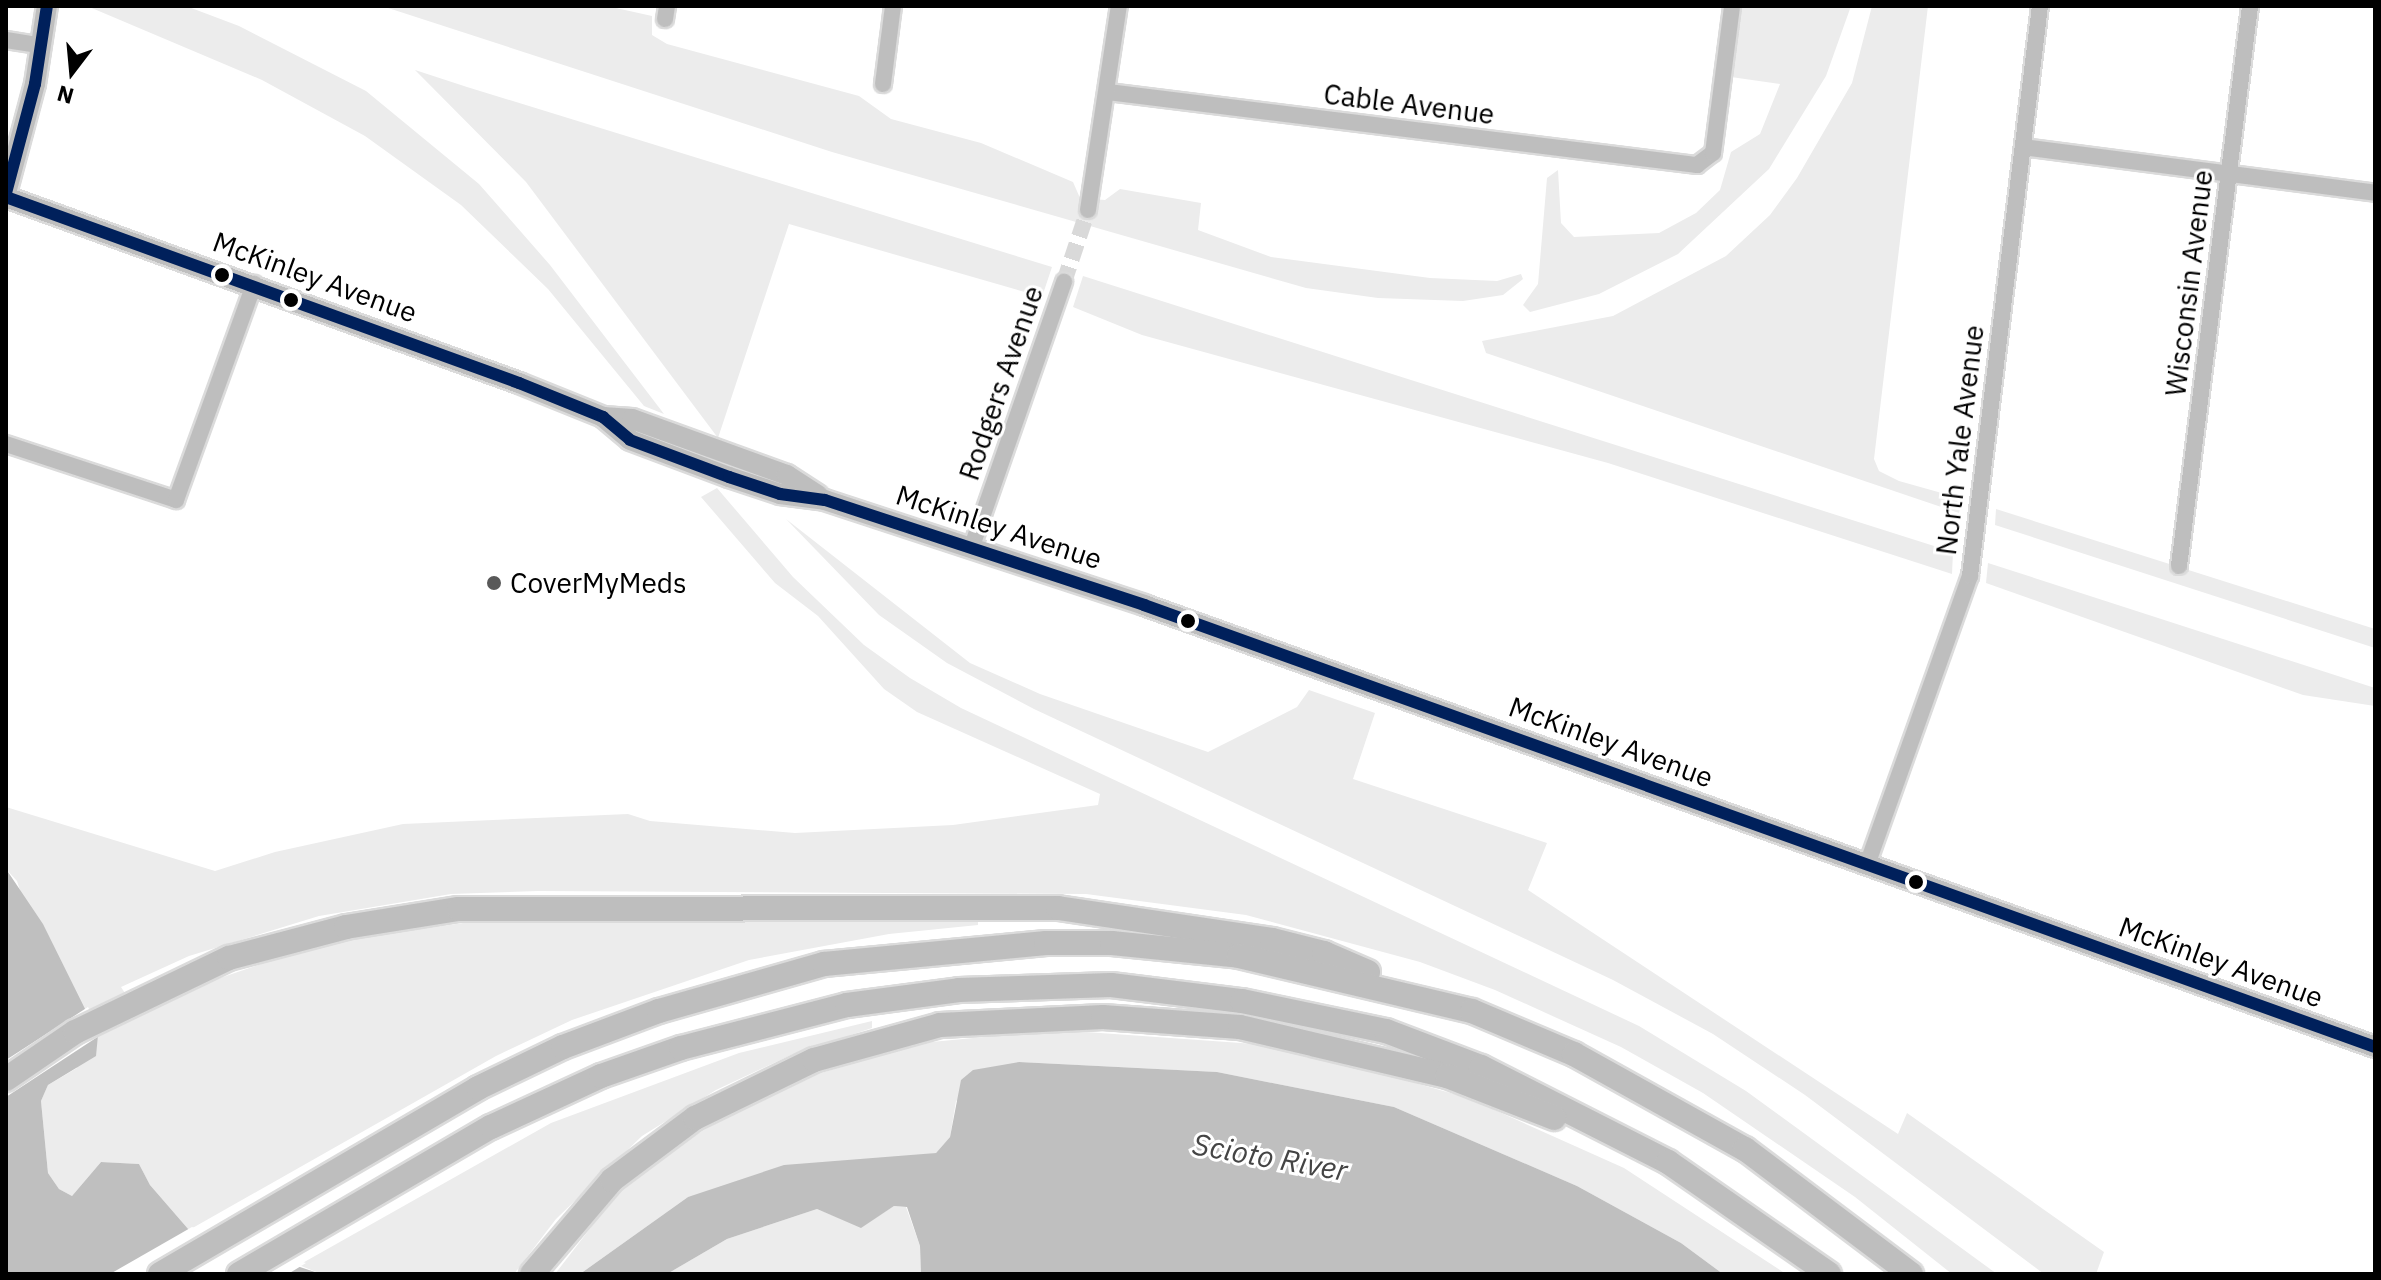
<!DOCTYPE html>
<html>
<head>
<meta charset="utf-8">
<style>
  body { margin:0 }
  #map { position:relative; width:2381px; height:1280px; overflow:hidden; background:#fff; font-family:"IBM Plex Sans",sans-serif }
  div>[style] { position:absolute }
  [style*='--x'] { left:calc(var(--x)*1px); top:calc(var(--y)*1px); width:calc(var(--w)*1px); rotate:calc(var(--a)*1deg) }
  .green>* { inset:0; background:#ececec }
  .water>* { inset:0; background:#bfbfbf }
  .pier>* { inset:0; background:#fff }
  .minor-tunnel>* { height:16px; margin-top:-8px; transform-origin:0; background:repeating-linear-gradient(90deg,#d9d9d9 0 16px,transparent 0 24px) }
  .roads { filter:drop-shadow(2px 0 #dbdbdb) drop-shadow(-2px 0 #dbdbdb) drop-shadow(0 2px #dbdbdb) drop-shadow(0 -2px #dbdbdb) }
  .minor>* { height:16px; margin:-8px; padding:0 8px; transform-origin:8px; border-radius:8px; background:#bebebe }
  .major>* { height:20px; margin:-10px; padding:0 10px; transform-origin:10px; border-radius:10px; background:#bebebe }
  .highway>* { height:24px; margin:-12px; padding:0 12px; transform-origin:12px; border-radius:12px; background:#bebebe }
  .bus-1>* { height:12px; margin:-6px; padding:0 6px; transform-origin:6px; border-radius:6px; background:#00205b }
  .dots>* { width:22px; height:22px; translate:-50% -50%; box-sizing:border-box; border:4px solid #fff; border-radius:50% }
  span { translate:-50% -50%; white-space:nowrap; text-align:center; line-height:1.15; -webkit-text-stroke:6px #fff; paint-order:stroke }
  .street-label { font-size:28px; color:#000 }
  .poi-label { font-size:28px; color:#000 }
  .left { translate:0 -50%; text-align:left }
  .water-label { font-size:30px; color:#444; font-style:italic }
  .frame { position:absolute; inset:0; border:8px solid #000; pointer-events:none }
  .north { position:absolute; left:32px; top:32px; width:80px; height:80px; -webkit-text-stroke:6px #fff; paint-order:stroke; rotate:196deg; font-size:22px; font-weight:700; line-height:32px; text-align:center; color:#000 }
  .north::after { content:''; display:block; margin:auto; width:28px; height:36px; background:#000; clip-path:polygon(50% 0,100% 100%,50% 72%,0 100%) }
</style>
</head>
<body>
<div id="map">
  <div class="green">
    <i style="clip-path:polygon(87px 6px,186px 6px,239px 26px,366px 91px,479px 184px,550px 265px,664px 414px,644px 406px,548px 289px,461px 205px,365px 136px,262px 80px)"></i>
    <i style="clip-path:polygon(382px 6px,607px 6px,652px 16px,652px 35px,667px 44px,859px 96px,891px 119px,981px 143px,1073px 182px,1080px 198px,1105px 200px,1120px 189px,1201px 203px,1198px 230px,1271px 257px,1430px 278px,1497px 281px,1521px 274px,1523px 279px,1503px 295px,1463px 301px,1378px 298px,1306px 288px,832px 152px)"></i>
    <i style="clip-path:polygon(1742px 6px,1851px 6px,1826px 76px,1769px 169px,1678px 254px,1599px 294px,1530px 312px,1523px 305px,1538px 284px,1547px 178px,1558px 170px,1561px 223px,1574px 237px,1659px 233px,1696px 213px,1720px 190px,1731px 152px,1760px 134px,1780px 84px,1731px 77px)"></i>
    <i style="clip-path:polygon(1872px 6px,1928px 6px,1874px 459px,1879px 471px,1899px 481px,1963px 499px,1959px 513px,1486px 353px,1482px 341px,1613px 316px,1726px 256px,1770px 215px,1797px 178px,1852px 83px)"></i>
    <i style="clip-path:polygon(415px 70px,467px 87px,1052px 267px,1042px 297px,789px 224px,718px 438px,526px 182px)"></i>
    <i style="clip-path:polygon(1083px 276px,1953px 552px,1952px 574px,1608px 463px,1142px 335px,1073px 307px)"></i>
    <i style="clip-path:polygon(717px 488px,793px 577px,864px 645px,910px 678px,961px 708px,1639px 1026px,1746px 1091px,1997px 1274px,1952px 1274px,1855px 1197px,1703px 1093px,1621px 1047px,1495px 990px,1420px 962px,1246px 915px,1086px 894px,538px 891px,451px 894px,319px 916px,189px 956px,121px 987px,138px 1013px,185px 990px,323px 943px,484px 920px,978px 918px,978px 925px,889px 934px,749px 960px,572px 1020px,496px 1056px,189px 1230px,150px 1185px,139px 1164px,101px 1162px,72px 1196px,59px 1189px,48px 1173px,41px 1101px,48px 1085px,77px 1068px,17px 881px,6px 869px,6px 807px,215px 871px,275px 852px,403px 824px,628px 814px,650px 821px,795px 833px,953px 825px,1098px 805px,1100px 794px,917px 712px,884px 689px,818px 616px,775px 583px,701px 497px)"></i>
    <i style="clip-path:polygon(1996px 509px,2375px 629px,2375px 648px,1995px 525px)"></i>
    <i style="clip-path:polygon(786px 519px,970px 663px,1040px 694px,1208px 752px,1297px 707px,1309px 690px,1375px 713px,1353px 779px,1547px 843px,1528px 890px,1898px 1134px,1907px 1113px,2104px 1252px,2096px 1274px,2044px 1274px,1805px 1095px,1713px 1034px,1613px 980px,1034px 709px,947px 663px,879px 615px)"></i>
    <i style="clip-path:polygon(1988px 563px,2375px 688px,2375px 706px,2303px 695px,1986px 583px)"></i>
    <i style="clip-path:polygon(872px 1021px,872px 1028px,791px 1055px,716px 1090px,642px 1136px,556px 1219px,514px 1274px,321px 1274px,299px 1265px,551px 1123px,739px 1053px)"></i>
    <i style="clip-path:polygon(1058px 1030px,1255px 1044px,1324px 1057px,1468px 1098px,1624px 1168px,1786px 1274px,1723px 1274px,1681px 1243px,1577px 1186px,1394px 1107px,1217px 1072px,1019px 1062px,956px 1101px,950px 1137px,936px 1153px,688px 1197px,580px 1274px,555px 1274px,616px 1195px,662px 1156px,744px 1105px,811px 1076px,921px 1043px)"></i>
    <i style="clip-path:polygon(894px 1206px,906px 1207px,920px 1246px,921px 1274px,667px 1274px,727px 1239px,817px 1209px,861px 1227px)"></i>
  </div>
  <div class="water">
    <i style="clip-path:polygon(6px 869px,43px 924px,98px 1035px,96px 1056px,48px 1085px,41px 1101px,48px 1173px,59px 1189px,72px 1196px,101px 1162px,139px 1164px,150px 1185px,189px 1230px,321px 1274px,6px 1274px)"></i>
    <i style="clip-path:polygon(1019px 1062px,1217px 1072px,1394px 1107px,1577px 1186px,1681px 1243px,1723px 1274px,921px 1274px,920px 1246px,907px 1207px,894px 1206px,861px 1228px,817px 1209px,727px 1239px,667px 1274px,580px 1274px,688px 1197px,784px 1165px,936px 1153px,950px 1137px,961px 1080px,973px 1070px)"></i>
  </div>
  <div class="pier">
    <i style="clip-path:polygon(88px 1007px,102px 1034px,6px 1097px,6px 1060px)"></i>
    <i style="clip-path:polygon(192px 1227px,306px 1263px,288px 1274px,110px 1274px)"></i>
  </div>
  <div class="minor-tunnel">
    <i style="--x:1064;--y:282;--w:76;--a:-71.6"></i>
  </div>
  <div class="roads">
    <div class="minor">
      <i style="--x:665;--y:19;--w:13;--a:-81"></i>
      <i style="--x:6;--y:40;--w:36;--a:9"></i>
      <i style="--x:883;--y:84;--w:79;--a:-82.7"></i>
      <i style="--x:1108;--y:92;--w:594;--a:7.07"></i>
      <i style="--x:1697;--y:165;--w:20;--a:-37"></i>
      <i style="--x:1713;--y:153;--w:148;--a:-82.6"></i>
      <i style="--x:2023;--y:147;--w:355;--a:7.4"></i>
      <i style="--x:1088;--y:210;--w:206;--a:-81.4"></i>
      <i style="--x:6;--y:444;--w:179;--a:18.2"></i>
      <i style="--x:176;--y:500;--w:230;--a:-70.1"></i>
      <i style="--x:972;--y:546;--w:280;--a:-70.8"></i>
      <i style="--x:2179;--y:566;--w:564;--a:-82.77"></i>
      <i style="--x:1867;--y:865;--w:307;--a:-70.4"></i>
      <i style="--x:1970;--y:576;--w:574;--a:-83"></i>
    </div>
    <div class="major">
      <i style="--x:6;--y:193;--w:113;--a:-75.1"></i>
      <i style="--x:35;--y:84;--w:79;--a:-81.3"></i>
      <i style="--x:6;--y:197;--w:546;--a:19.93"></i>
      <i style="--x:519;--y:383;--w:91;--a:22"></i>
      <i style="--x:603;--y:417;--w:35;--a:40"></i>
      <i style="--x:630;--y:440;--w:106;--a:20.5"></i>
      <i style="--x:729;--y:477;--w:54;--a:18.4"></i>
      <i style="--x:780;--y:494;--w:45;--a:7.6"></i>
      <i style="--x:825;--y:500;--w:336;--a:18.2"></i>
      <i style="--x:1144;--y:605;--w:1308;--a:19.75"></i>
      <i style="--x:603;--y:417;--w:29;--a:4"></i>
      <i style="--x:632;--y:419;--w:165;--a:19.9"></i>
      <i style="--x:787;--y:475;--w:37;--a:33"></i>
    </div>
    <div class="highway">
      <i style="--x:6;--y:1079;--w:83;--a:-34.3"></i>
      <i style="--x:75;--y:1032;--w:171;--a:-25.7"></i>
      <i style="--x:229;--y:958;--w:121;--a:-14.8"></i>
      <i style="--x:346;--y:927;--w:114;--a:-9.1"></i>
      <i style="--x:459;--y:909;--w:599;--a:-0.1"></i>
      <i style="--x:1058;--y:908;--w:216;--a:8.5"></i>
      <i style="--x:1272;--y:940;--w:54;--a:14"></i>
      <i style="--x:1324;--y:953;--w:48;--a:23.4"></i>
      <i style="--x:160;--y:1274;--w:368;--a:-30.3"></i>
      <i style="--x:478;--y:1088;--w:94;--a:-25.8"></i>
      <i style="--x:563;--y:1047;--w:103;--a:-20.6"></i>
      <i style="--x:659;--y:1011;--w:172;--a:-15.9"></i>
      <i style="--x:824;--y:964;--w:223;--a:-5.4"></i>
      <i style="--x:1046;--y:943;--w:66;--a:0"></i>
      <i style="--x:1112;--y:943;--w:128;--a:5.8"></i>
      <i style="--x:1239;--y:956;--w:239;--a:13.3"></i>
      <i style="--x:1472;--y:1011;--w:111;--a:22.9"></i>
      <i style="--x:1574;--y:1054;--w:196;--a:29.1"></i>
      <i style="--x:1745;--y:1149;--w:208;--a:37"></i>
      <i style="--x:239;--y:1274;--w:292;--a:-30.3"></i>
      <i style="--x:491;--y:1127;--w:121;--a:-24.9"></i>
      <i style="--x:601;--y:1076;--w:85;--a:-19.3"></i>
      <i style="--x:681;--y:1048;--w:171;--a:-14.5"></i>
      <i style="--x:847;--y:1005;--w:113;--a:-7.6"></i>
      <i style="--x:959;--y:990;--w:152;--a:-1.9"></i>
      <i style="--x:1111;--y:985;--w:132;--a:7"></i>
      <i style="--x:1242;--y:1001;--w:147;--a:11.8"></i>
      <i style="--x:1386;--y:1031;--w:102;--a:20.8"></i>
      <i style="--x:1481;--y:1067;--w:210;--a:26.9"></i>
      <i style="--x:1668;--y:1162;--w:196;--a:34.8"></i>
      <i style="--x:532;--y:1274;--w:123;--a:-49.6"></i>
      <i style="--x:612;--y:1180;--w:104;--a:-36.8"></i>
      <i style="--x:695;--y:1118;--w:132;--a:-26"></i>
      <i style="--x:814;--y:1060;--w:131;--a:-15.5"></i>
      <i style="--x:940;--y:1025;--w:163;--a:-2.8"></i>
      <i style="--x:1103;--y:1017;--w:137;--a:4.2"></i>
      <i style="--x:1240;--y:1027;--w:213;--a:13.3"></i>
      <i style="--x:1447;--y:1076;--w:115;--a:21.4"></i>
    </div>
  </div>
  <div class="bus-1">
    <i style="--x:6;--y:193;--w:113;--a:-75.1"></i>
    <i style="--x:35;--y:84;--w:79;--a:-81.3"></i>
    <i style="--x:6;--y:197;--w:546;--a:19.93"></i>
    <i style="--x:519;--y:383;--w:91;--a:22"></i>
    <i style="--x:603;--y:417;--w:35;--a:40"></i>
    <i style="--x:630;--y:440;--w:106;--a:20.5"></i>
    <i style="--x:729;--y:477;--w:54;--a:18.4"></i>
    <i style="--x:780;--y:494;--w:45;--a:7.6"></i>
    <i style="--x:825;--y:500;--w:336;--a:18.2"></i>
    <i style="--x:1144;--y:605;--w:1308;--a:19.75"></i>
  </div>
  <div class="dots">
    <i style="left:222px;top:275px;background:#000"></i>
    <i style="left:291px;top:300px;background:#000"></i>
    <i style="left:494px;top:583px;background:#595959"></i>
    <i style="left:1188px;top:621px;background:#000"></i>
    <i style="left:1916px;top:882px;background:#000"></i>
  </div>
  <div class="street-label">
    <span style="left:1409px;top:104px;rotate:7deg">Cable Avenue</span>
    <span style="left:315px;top:277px;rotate:20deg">McKinley Avenue</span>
    <span style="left:2189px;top:283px;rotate:-83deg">Wisconsin Avenue</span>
    <span style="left:1001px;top:383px;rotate:-71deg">Rodgers Avenue</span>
    <span style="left:1960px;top:440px;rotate:-83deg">North Yale Avenue</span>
    <span style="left:999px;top:527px;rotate:18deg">McKinley Avenue</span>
    <span style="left:1611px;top:742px;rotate:20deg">McKinley Avenue</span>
    <span style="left:2221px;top:962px;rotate:20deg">McKinley Avenue</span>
  </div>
  <div class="poi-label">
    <span class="left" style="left:510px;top:583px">CoverMyMeds</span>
  </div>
  <div class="water-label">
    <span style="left:1270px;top:1157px;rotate:10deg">Scioto River</span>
  </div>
  <div class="frame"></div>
  <div class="north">N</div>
</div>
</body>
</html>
